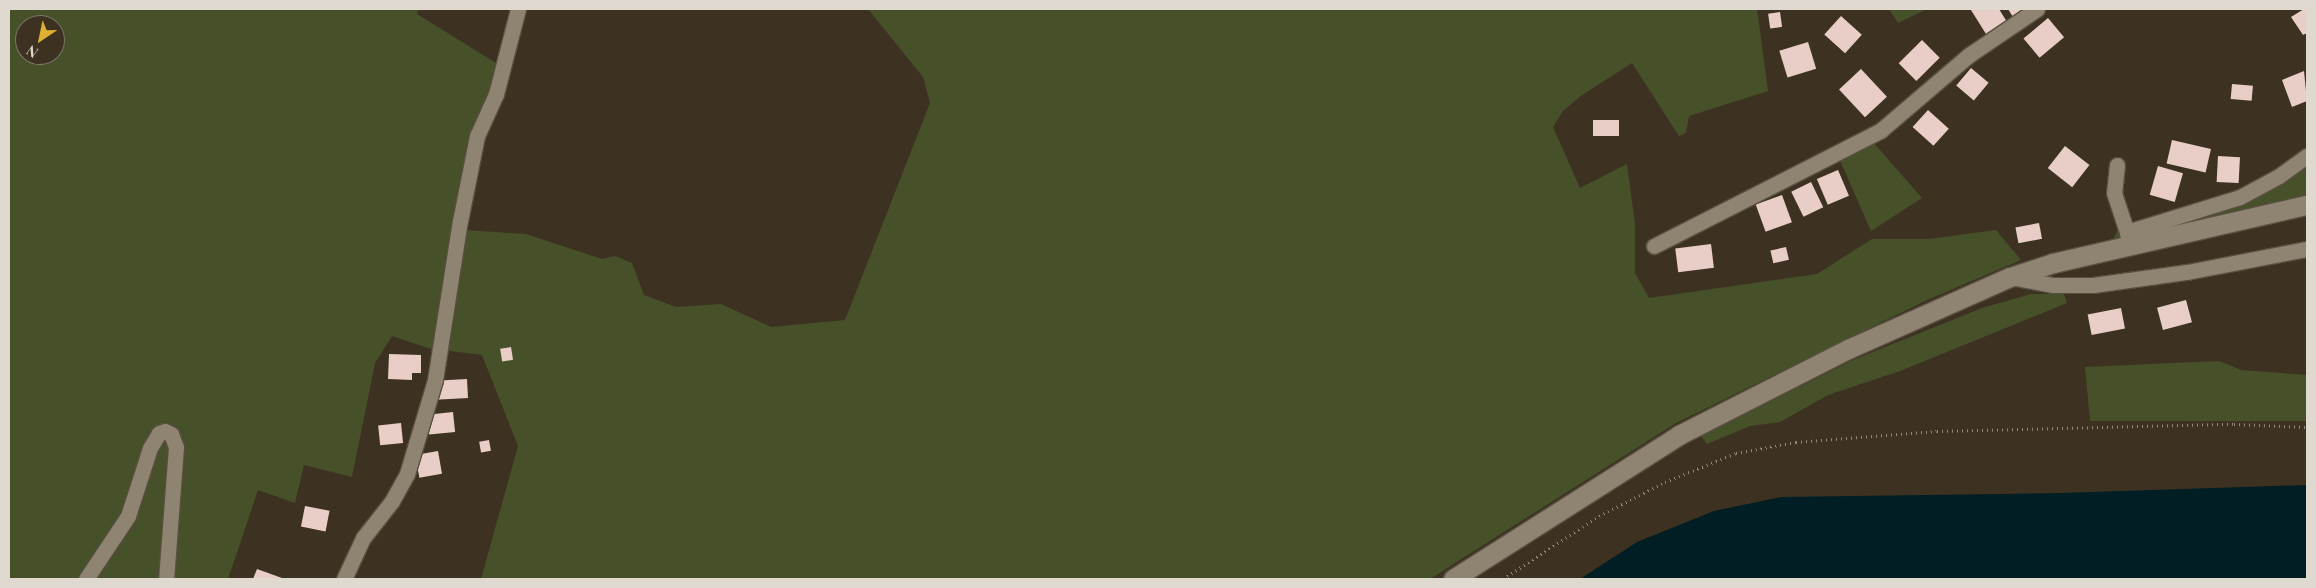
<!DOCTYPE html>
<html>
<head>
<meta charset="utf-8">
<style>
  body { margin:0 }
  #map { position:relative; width:2316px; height:588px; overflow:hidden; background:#3d3222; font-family:"Playfair Display",serif }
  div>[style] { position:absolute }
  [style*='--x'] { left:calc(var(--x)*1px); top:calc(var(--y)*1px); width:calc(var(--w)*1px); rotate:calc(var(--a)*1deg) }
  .green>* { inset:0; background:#465129 }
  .water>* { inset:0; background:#001e23 }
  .building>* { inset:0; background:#e9cec8; transform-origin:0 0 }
  .path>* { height:3px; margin-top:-1.5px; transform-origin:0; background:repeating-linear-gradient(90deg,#91887b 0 1px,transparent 0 5px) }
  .roads { filter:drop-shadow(1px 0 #594f41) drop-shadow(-1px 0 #594f41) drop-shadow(0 1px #594f41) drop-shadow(0 -1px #594f41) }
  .minor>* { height:15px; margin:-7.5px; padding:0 7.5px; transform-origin:7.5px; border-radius:7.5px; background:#8f8371 }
  .tertiary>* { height:19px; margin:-9.5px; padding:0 9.5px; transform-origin:9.5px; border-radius:9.5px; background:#8f8371 }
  span { translate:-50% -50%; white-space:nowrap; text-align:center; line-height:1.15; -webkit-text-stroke:5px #3d3222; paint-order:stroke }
  .frame { position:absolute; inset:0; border:10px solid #e0d9cf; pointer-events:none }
  .north { position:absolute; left:15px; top:15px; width:50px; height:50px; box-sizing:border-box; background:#3d3222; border:1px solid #7e7567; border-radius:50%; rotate:214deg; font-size:14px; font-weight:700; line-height:20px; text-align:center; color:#e0d9cf }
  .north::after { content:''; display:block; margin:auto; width:18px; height:22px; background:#deb133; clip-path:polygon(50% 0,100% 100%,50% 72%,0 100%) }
</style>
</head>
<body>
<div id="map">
  <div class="green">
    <i style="clip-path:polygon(evenodd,9px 9px,418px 9px,417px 14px,509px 71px,484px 138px,465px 230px,526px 234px,602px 259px,615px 256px,632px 263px,644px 295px,676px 307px,721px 304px,771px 327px,845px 320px,930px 103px,923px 77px,868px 9px,1757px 9px,1768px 91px,1689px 116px,1686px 133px,1679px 136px,1632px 63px,1582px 95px,1563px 111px,1553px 127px,1580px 188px,1627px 164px,1635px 224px,1635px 273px,1649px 298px,1817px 274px,1872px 239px,1929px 239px,1996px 230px,2021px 260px,1927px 300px,1676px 423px,1430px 579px,481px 579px,518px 446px,482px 355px,428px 348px,392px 336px,375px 363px,352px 477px,304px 465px,295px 503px,258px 490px,228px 579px,9px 579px,9px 9px,25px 25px,55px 25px,55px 55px,25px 55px,25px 25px)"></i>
    <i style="clip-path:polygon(1889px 9px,1927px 9px,1898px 23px)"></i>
    <i style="clip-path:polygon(1865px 133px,1922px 198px,1871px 231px,1835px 149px)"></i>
    <i style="clip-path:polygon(2307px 146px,2307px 195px,2277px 205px,2112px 241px,2118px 230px,2229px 195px,2268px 174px)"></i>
    <i style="clip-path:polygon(2031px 294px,2064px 294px,2067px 303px,1900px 371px,1828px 395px,1780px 422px,1750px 426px,1707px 444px,1701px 436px,1853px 360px,1982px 308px)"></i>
    <i style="clip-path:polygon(2219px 361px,2241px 370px,2307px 375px,2307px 421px,2090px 421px,2085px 367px)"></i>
  </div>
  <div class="water">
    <i style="clip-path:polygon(2307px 485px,2307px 579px,1580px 579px,1637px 542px,1714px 511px,1781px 497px,2061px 493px)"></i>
  </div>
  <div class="building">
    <i style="clip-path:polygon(1999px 9px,2007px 22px,1986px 34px,1971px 10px)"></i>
    <i style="clip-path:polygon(2008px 9px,2026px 9px,2013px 17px)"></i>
    <i style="clip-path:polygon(2304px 9px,2307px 9px,2307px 33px,2303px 35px,2291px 17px)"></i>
    <i style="left:1780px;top:12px;width:15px;height:12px;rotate:82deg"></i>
    <i style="left:1841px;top:16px;width:28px;height:25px;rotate:42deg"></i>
    <i style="left:2048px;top:18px;width:25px;height:32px;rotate:50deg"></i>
    <i style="left:1922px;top:40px;width:25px;height:33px;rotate:45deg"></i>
    <i style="left:1808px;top:42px;width:28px;height:30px;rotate:73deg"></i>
    <i style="left:1971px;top:68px;width:23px;height:23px;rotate:40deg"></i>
    <i style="left:1861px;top:69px;width:38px;height:30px;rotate:47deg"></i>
    <i style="clip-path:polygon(2304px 71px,2307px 101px,2292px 107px,2282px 80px)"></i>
    <i style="left:2232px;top:84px;width:21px;height:15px;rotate:5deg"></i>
    <i style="left:1928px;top:110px;width:28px;height:23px;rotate:42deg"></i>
    <i style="left:1593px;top:120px;width:26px;height:16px"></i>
    <i style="left:2172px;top:140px;width:40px;height:24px;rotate:13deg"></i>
    <i style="left:2065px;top:146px;width:31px;height:28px;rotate:38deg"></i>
    <i style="left:2218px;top:156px;width:22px;height:26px;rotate:3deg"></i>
    <i style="left:2158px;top:166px;width:26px;height:30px;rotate:16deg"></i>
    <i style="left:1838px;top:170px;width:28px;height:23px;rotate:67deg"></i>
    <i style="left:1811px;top:182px;width:28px;height:22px;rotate:64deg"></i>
    <i style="left:1782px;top:195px;width:29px;height:28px;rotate:70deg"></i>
    <i style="left:2039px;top:223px;width:16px;height:24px;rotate:79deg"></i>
    <i style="left:1711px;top:244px;width:24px;height:36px;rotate:83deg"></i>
    <i style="left:1786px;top:247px;width:13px;height:16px;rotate:77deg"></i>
    <i style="left:2186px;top:300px;width:23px;height:30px;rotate:75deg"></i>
    <i style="left:2121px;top:308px;width:21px;height:34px;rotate:79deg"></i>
    <i style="left:511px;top:347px;width:13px;height:11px;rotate:81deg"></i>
    <i style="clip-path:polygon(389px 354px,421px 355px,421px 373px,412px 373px,412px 380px,388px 379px)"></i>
    <i style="left:467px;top:379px;width:19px;height:32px;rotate:87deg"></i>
    <i style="left:453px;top:412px;width:20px;height:26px;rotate:84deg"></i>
    <i style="left:401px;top:423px;width:20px;height:23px;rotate:84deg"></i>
    <i style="left:489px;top:440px;width:11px;height:10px;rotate:80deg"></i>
    <i style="left:438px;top:451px;width:23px;height:23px;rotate:80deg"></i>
    <i style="left:305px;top:506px;width:25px;height:21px;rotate:11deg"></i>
    <i style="clip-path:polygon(257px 569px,282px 578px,282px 579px,253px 579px)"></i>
  </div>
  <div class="path">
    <i style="--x:1503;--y:579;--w:115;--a:-33.3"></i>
    <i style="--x:1599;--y:516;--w:74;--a:-27.3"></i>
    <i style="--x:1665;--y:482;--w:77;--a:-22.2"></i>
    <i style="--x:1736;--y:453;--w:61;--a:-10.4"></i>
    <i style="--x:1796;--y:442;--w:141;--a:-4.5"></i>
    <i style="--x:1937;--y:431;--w:297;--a:-1.4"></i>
    <i style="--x:2234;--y:424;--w:73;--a:2.4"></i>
  </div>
  <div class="roads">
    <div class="minor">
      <i style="--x:2117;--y:165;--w:28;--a:96"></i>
      <i style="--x:2114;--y:193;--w:41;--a:71.6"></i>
      <i style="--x:1654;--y:246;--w:254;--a:-27"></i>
      <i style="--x:1880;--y:131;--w:117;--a:-40.5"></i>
      <i style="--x:1969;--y:55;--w:82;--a:-34.1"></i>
      <i style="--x:2129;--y:246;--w:14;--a:-98"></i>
      <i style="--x:2127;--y:232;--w:118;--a:-17.2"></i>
      <i style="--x:2240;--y:197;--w:44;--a:-28.3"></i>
      <i style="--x:2279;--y:176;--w:34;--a:-36"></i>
      <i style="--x:2010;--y:277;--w:44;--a:10.5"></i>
      <i style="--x:2053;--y:285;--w:40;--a:0"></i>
      <i style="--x:2093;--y:285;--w:95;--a:-7.9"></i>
      <i style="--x:2187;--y:272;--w:122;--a:-10.9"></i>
      <i style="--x:86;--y:579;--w:76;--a:-56.3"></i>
      <i style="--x:128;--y:516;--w:71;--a:-72.1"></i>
      <i style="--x:150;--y:448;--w:17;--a:-59"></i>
      <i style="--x:159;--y:433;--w:6;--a:-18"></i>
      <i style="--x:165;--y:431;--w:7;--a:27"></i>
      <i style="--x:171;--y:434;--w:14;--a:69"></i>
      <i style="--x:176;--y:447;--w:132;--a:94.3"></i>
      <i style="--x:344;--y:579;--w:45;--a:-65.1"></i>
      <i style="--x:363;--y:538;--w:47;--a:-51.9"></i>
      <i style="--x:392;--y:501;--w:31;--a:-61"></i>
      <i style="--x:407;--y:474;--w:98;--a:-73.4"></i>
      <i style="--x:435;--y:380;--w:161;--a:-81.1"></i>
      <i style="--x:460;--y:221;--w:87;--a:-78.7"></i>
      <i style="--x:477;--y:136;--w:46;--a:-65.7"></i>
      <i style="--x:496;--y:94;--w:88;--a:-75.5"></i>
    </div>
    <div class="tertiary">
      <i style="--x:1453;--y:579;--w:268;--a:-32.5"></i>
      <i style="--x:1679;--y:435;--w:190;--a:-27"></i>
      <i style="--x:1848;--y:349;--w:177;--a:-24"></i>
      <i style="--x:2010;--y:277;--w:45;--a:-18"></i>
      <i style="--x:2053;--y:263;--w:261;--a:-12.9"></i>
    </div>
  </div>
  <div class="frame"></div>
  <div class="north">N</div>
</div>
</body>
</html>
